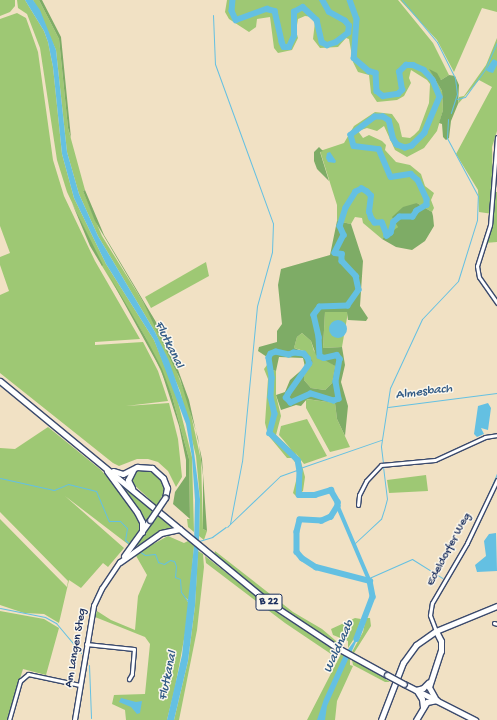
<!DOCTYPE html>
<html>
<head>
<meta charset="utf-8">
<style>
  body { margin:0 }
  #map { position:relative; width:497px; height:720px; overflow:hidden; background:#f1e1c4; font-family:"Gochi Hand",sans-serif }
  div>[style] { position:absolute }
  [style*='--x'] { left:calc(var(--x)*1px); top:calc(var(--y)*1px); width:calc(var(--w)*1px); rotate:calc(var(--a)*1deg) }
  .green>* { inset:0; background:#9ec874 }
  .forest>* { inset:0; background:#7eac66 }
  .water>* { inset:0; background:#64c0e2 }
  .round { border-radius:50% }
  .stream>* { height:1px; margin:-0.5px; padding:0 0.5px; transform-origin:0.5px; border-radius:0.5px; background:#64c0e2 }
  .canal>* { height:3.5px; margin:-1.75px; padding:0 1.75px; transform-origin:1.75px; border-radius:1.75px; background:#64c0e2 }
  .river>* { height:5.5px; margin:-2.75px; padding:0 2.75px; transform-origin:2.75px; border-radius:2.75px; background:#64c0e2 }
  .roads { filter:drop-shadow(1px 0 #3b4a6d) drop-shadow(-1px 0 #3b4a6d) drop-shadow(0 1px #3b4a6d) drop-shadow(0 -1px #3b4a6d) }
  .minor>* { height:3px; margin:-1.5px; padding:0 1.5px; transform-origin:1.5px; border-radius:1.5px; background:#fff }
  .tertiary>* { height:4px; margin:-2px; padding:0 2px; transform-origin:2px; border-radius:2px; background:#fff }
  .secondary>* { height:4.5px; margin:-2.25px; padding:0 2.25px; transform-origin:2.25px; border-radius:2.25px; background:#fff }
  .primary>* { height:5px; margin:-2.5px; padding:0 2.5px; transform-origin:2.5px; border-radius:2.5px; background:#fff }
  .bridges { filter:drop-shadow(1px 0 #3b4a6d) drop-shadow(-1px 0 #3b4a6d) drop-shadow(0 1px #3b4a6d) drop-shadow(0 -1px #3b4a6d) }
  .primary-bridge>* { height:5px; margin:-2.5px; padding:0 2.5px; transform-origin:2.5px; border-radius:2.5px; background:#fff }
  span { translate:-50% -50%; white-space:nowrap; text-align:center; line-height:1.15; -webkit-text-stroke:3px #fbf7ec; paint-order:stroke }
  .shield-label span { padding:1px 3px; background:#fbf7ec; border:1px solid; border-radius:3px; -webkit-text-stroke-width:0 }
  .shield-label { font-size:11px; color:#1b2f5e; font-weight:700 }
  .street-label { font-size:12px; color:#1b2f5e }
  .water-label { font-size:13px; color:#315a86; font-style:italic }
</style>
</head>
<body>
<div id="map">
  <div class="green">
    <i style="clip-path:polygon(0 0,15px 0,15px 6px,10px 12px,0 16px)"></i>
    <i style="clip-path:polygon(17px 0,25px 0,44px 31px,48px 42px,53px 67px,62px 154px,74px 198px,106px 264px,154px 340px,176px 394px,192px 457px,194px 532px,188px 527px,187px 519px,190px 519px,189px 459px,172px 396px,146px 338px,102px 266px,67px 192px,57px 160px,40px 48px,27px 14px,18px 8px)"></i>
    <i style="clip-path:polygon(33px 0,39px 0,59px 39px,68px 128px,85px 190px,83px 191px,102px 236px,143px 302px,171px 357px,188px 401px,201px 460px,203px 529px,207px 531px,204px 540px,199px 536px,200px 499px,196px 456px,180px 391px,155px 332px,98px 236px,79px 194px,67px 152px,56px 50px)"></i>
    <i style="clip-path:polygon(227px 0,398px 0,433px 43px,449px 75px,441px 80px,430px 70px,442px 91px,443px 110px,437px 131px,424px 148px,407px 157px,395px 150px,384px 126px,377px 131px,367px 128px,358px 131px,363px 138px,369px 135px,382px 141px,386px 145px,385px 150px,396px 162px,410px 165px,421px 174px,425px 186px,434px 193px,431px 200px,434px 208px,432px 212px,417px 203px,395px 231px,382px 239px,363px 223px,362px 218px,355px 217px,351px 224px,337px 221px,337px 205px,320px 151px,344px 143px,354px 126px,375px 112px,392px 114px,399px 124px,402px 137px,410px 138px,414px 135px,419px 130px,429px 103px,430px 84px,427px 80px,411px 70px,409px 78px,411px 83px,404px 96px,397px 100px,377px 102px,371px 93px,369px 75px,358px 72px,353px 62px,349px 39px,346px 38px,338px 47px,320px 48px,313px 39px,315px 22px,313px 17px,305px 16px,298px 19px,296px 31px,298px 38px,292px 50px,278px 53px,274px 48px,270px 17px,257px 19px,256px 27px,249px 32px,229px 19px,225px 12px)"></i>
    <i style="clip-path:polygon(400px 0,497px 0,497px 12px,482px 8px,454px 72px,437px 40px)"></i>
    <i style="clip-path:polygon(17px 13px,26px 18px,38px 52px,53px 160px,64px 196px,95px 261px,140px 339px,95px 342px,95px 345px,143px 342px,158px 371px,168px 401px,126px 406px,169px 403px,178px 439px,182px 477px,176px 487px,168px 471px,158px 462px,148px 459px,137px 459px,119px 466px,113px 463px,0 373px,0 295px,9px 291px,0 265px,0 257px,10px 253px,0 226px,0 19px)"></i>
    <i style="clip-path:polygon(497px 38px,497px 131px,492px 147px,493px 192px,497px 192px,497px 242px,485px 243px,493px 214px,479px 212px,478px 190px,456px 154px,492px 87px,479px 80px,458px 104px,459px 97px,464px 96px,486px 65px)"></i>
    <i style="clip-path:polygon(206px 262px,209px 276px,151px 308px,145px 297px)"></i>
    <i style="clip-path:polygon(325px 312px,348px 312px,342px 347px,323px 348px)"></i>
    <i style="clip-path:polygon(302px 333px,311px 341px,314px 351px,335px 366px,332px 383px,325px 390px,311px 388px,304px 380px,304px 376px,313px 362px,304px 351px,294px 348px,297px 337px)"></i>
    <i style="clip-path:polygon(267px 365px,269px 369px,276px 371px,276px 395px,281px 416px,276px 435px,291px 449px,279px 435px,281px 426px,307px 419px,327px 456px,304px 464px,295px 452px,301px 462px,305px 477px,303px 491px,296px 496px,293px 493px,298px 473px,297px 465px,292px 458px,287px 458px,268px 435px,265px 423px,268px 379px,264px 369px)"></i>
    <i style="clip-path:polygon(306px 399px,335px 403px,337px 419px,350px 447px,330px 452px,306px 408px)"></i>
    <i style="clip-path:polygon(48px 427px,101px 470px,128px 501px,141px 527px,129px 545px,65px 496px,124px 548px,108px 567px,103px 563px,81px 588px,69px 580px,59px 623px,44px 614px,24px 613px,0 605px,0 519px,67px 587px,68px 581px,0 512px,0 448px,15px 449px)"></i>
    <i style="clip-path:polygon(141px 469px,154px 472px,162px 481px,164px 492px,157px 506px,131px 482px,130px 477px,135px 470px)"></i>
    <i style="clip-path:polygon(426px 475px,428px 491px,389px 493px,387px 480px)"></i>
    <i style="clip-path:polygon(115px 479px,154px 511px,146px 522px,144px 522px)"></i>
    <i style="clip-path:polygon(158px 515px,172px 527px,133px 548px,146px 530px)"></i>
    <i style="clip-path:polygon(168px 536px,184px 543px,188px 541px,194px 546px,189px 601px,185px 597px,189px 604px,187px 623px,175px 688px,167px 720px,126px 720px,125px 710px,112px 704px,114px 695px,145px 694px,150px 644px,145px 637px,95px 617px,97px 611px,111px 620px,135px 630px,138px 596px,147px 575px,135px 554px)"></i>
    <i style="clip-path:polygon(198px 551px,203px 554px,204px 567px,197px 630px,179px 720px,174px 720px,188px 661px,195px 606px)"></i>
    <i style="clip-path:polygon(215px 551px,293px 612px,322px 629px,342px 646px,320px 634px,275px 604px,214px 555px)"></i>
    <i style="clip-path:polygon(205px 556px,276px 612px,339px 652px,338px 654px,334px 656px,285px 623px,206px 563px)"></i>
    <i style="clip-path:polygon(0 611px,44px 619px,59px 628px,46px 675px,23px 669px,7px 720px,0 720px)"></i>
    <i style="clip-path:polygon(355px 618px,361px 619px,355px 637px,348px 648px,348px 641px,333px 635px,331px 629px)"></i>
    <i style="clip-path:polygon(366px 618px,370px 618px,371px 626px,354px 653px,352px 652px,363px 632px)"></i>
    <i style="clip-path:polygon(341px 654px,350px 659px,350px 665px,353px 666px,337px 701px,335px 720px,307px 720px)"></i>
    <i style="clip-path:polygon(352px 660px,367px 667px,390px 682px,385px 682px,353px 665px)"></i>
  </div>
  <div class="forest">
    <i style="clip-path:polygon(39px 0,42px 0,61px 37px,71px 138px,68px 128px,59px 39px)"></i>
    <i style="clip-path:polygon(429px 69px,437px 73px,441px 80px,449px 75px,455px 76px,459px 85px,458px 104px,451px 121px,449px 138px,446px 140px,443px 137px,442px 124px,439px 123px,443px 110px,442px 91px)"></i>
    <i style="clip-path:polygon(319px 147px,323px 151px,320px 152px,329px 181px,317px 169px,314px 161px,314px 152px)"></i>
    <i style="clip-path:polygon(85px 190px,104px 235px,156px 322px,173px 356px,189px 400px,202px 459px,207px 531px,203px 529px,203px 475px,198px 438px,180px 379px,143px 302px,95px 221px,83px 191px)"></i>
    <i style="clip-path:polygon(72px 203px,103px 265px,102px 266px,90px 246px)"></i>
    <i style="clip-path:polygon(417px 203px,432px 212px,433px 216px,434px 226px,425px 241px,412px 250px,396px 247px,382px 239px,398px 227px,392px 217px,403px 207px)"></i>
    <i style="clip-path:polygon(evenodd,337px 221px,351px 224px,363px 261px,360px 306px,368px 318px,366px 321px,348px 320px,347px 312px,325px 312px,323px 348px,342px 347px,345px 365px,341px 382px,348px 406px,345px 436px,337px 419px,335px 403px,307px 399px,301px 406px,296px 405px,281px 410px,276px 395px,285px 392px,290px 380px,305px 367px,303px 358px,279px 357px,276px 371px,269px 369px,267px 357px,258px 351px,259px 347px,277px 342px,277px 331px,282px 324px,278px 285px,281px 269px,330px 255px,337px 221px,302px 333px,311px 341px,316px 355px,335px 366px,332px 383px,325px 390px,311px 388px,304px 380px,304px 376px,313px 362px,307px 353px,294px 348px,297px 337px,302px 333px)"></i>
    <i style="clip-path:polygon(107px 272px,146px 338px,162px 369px,172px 396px,189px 459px,190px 519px,173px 504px,175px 492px,186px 476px,186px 460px,179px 426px,161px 370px)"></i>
  </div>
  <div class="water">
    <i style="clip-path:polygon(25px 0,33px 0,40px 10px,56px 50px,67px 152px,79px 194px,98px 236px,155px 332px,169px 361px,190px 421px,200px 499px,199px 541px,195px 606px,188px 661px,174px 720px,167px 720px,182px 655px,194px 546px,195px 500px,192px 457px,186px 424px,154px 340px,106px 264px,74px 198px,62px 154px,53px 67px,48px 42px,44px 31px)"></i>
    <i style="clip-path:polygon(493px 59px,497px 61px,497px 65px,493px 73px,489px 72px,486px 70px)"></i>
    <i style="clip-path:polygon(330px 152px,336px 161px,335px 163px,328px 162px,326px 158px,327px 153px)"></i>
    <i class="round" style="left:329px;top:320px;width:18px;height:18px"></i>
    <i style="clip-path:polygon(488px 403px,491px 408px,488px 430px,481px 428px,484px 434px,477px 437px,474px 434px,478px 406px)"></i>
    <i style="clip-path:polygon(496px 533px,497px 571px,477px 572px,475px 565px,486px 556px,484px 541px,489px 534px)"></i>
    <i style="clip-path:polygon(360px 633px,327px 706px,325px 720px,317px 720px,324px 699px,344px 655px)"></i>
    <i style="clip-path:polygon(121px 698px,136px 702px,142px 701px,140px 713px,137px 714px,131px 707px,119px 702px)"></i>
  </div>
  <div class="stream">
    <i style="--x:402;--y:0;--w:55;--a:50.2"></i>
    <i style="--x:437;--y:42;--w:40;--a:63.4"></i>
    <i style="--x:455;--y:78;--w:16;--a:83"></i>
    <i style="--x:457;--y:94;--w:20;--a:108"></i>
    <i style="--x:213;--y:15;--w:49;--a:87.7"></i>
    <i style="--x:215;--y:64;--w:169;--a:70"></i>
    <i style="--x:273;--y:223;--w:29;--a:92"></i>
    <i style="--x:272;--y:252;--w:56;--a:105.5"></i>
    <i style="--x:257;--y:306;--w:156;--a:95.5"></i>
    <i style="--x:242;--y:461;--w:64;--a:100.8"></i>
    <i style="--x:230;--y:524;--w:4;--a:135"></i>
    <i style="--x:457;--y:99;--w:8;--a:-14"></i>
    <i style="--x:465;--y:97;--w:34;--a:-54"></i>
    <i style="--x:485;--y:69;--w:30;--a:-66"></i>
    <i style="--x:388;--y:407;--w:110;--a:-7.3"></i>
    <i style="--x:383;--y:463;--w:17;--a:-97"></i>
    <i style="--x:381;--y:446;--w:59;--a:-81.2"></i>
    <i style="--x:390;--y:388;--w:76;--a:-65.1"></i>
    <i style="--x:422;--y:319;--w:52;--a:-46.5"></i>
    <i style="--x:458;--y:281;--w:64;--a:-72.7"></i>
    <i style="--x:477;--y:220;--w:24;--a:-88"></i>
    <i style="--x:478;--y:196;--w:66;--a:-118.1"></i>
    <i style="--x:447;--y:138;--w:19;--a:-87"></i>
    <i style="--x:300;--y:468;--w:86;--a:-19.1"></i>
    <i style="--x:0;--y:478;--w:55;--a:12.5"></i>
    <i style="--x:54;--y:490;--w:15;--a:-23"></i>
    <i style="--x:68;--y:484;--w:29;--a:14"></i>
    <i style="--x:96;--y:491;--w:33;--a:67"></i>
    <i style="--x:109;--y:521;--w:11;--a:0"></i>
    <i style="--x:120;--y:521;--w:10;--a:45"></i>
    <i style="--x:127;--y:528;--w:12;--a:99"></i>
    <i style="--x:125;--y:540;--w:6;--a:39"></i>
    <i style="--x:487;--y:497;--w:25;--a:-67"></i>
    <i style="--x:230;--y:524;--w:69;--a:-43.8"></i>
    <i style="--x:280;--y:476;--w:20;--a:-20"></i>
    <i style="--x:199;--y:541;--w:14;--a:-17"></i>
    <i style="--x:212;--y:537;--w:17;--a:-36"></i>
    <i style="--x:355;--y:543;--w:35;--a:-43"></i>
    <i style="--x:381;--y:519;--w:9;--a:-72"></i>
    <i style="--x:384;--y:510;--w:11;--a:-75"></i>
    <i style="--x:387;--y:499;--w:33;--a:-97"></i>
    <i style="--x:139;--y:551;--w:7;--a:34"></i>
    <i style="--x:145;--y:555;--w:10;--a:-6"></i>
    <i style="--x:155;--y:554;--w:9;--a:69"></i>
    <i style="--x:158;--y:562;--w:6;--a:18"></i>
    <i style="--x:164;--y:564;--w:7;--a:-34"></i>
    <i style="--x:170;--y:560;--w:4;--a:14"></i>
    <i style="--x:174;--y:561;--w:5;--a:68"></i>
    <i style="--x:176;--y:566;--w:11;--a:95"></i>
    <i style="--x:175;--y:577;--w:5;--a:22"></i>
    <i style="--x:180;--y:579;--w:13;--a:86"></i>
    <i style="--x:181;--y:592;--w:14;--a:54"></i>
    <i style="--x:369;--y:578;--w:47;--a:-23.8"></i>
    <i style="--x:412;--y:559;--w:36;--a:32"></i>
    <i style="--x:0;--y:608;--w:46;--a:11.3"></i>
    <i style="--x:45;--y:617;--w:13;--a:29"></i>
    <i style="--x:56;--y:623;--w:39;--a:50"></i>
    <i style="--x:89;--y:665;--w:53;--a:87.8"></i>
  </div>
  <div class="canal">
    <i style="--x:338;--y:506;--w:82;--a:66.9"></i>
  </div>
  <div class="river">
    <i style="--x:233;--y:0;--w:11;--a:95"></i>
    <i style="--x:232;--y:11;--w:10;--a:66"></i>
    <i style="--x:236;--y:20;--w:33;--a:-20"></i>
    <i style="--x:267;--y:9;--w:8;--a:14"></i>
    <i style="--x:275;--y:11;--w:32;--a:77"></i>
    <i style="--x:282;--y:42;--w:5;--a:68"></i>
    <i style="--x:284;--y:47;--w:5;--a:0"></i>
    <i style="--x:289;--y:47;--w:12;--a:-66"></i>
    <i style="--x:294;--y:36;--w:24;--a:-90"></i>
    <i style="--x:294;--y:12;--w:10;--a:-29"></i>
    <i style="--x:303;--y:7;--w:19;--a:43"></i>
    <i style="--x:317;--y:20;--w:23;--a:77"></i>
    <i style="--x:322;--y:42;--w:6;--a:31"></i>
    <i style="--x:327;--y:45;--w:9;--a:-18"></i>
    <i style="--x:336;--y:42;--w:15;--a:-37"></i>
    <i style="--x:348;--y:33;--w:7;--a:-82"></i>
    <i style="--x:349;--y:26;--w:6;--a:-129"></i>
    <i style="--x:345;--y:21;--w:18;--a:-151"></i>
    <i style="--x:329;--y:12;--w:14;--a:-120"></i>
    <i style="--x:350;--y:0;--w:20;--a:70"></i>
    <i style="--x:357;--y:19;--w:39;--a:94"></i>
    <i style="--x:354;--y:58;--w:20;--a:41"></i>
    <i style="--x:369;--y:71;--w:7;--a:16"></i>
    <i style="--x:376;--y:73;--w:18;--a:87"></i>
    <i style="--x:377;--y:91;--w:8;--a:40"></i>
    <i style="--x:383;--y:96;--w:15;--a:-8"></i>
    <i style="--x:398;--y:94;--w:6;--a:-45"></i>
    <i style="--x:402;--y:90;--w:18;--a:-99"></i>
    <i style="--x:399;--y:72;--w:10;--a:-45"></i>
    <i style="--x:406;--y:65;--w:7;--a:0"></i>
    <i style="--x:413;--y:65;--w:12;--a:24"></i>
    <i style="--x:424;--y:70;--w:13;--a:48"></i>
    <i style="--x:433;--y:80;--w:18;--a:68"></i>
    <i style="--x:440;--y:97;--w:39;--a:113"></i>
    <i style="--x:425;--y:133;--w:18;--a:135"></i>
    <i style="--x:412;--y:146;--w:7;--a:164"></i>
    <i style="--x:405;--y:148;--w:9;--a:-159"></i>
    <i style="--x:397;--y:145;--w:7;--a:-124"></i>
    <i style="--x:393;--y:139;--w:18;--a:-103"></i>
    <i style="--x:389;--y:121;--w:7;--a:-146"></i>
    <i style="--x:383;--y:117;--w:8;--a:180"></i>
    <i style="--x:375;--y:117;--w:30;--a:143"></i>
    <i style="--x:351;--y:135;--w:11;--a:75"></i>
    <i style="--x:354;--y:146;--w:25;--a:7"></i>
    <i style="--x:379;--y:149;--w:30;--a:67"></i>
    <i style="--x:391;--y:177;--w:20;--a:-9"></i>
    <i style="--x:411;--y:174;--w:9;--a:41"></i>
    <i style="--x:418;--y:180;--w:21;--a:65"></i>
    <i style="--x:427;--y:199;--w:6;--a:90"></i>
    <i style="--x:427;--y:205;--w:12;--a:149"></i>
    <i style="--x:417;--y:211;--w:7;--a:124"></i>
    <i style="--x:413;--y:217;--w:13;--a:180"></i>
    <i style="--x:400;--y:217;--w:8;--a:140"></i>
    <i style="--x:394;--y:222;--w:11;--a:105"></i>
    <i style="--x:391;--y:233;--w:5;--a:143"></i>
    <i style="--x:387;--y:236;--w:14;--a:-111"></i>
    <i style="--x:382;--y:223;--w:7;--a:180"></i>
    <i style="--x:375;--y:223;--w:6;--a:-129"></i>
    <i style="--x:371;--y:218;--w:6;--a:-108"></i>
    <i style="--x:369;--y:212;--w:16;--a:-83"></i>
    <i style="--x:371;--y:196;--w:6;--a:-135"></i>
    <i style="--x:367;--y:192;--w:6;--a:-149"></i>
    <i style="--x:362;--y:189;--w:7;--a:153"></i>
    <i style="--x:356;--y:192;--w:19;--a:122"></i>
    <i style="--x:346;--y:208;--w:19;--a:108"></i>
    <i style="--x:340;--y:226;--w:10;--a:66"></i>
    <i style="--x:344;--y:235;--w:20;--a:117"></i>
    <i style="--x:335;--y:253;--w:7;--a:8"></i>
    <i style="--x:342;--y:254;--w:7;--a:90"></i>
    <i style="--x:342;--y:261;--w:21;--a:47"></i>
    <i style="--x:356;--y:276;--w:14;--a:78"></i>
    <i style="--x:359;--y:290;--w:19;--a:125"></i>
    <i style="--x:348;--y:306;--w:28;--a:178"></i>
    <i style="--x:320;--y:307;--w:10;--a:127"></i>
    <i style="--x:314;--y:315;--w:23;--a:77"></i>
    <i style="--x:319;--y:337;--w:19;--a:87"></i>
    <i style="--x:320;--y:356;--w:4;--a:27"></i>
    <i style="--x:324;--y:358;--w:13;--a:-13"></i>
    <i style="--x:337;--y:355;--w:5;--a:53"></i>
    <i style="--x:340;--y:359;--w:23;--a:100"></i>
    <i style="--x:336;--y:382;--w:17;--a:80"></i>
    <i style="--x:339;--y:399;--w:5;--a:158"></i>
    <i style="--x:334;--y:401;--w:24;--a:-163"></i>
    <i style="--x:311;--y:394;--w:22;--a:156"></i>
    <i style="--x:291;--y:403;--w:7;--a:-135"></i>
    <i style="--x:286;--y:398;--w:4;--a:-63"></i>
    <i style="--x:288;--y:394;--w:37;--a:-55"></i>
    <i style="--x:309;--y:364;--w:5;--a:-101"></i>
    <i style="--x:308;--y:359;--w:6;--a:-129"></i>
    <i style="--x:304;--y:354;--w:10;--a:-174"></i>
    <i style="--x:294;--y:353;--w:5;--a:158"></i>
    <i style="--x:289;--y:355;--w:13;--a:-167"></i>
    <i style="--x:276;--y:352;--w:5;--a:158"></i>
    <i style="--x:271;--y:354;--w:4;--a:117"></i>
    <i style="--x:269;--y:358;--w:20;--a:81"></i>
    <i style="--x:272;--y:378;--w:19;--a:93"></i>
    <i style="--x:271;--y:397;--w:17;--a:77"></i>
    <i style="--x:275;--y:414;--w:20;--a:105"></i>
    <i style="--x:270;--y:433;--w:39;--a:44"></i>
    <i style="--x:298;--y:460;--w:11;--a:80"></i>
    <i style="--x:300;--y:471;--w:24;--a:92"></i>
    <i style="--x:299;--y:495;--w:16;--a:0"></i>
    <i style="--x:315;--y:495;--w:17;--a:-17"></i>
    <i style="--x:331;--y:490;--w:14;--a:60"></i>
    <i style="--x:338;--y:502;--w:4;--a:90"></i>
    <i style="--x:338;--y:506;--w:13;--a:122"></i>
    <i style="--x:331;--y:517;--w:10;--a:156"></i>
    <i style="--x:322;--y:521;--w:22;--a:-177"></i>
    <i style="--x:300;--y:520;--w:12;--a:104"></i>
    <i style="--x:297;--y:532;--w:20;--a:90"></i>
    <i style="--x:297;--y:552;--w:8;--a:50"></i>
    <i style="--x:302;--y:558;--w:17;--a:33"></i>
    <i style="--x:316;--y:567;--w:56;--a:14.5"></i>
    <i style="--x:370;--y:581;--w:16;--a:79"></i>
    <i style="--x:373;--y:597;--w:45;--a:110.9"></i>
  </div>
  <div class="roads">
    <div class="minor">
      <i style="--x:497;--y:137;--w:88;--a:94.5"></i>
      <i style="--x:490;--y:225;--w:43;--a:107.6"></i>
      <i style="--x:477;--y:266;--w:11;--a:80"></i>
      <i style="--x:479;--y:277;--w:32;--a:55"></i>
      <i style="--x:358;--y:505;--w:10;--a:-84"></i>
      <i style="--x:359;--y:495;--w:16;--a:-63"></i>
      <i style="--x:366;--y:481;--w:22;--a:-47"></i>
      <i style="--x:381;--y:465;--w:54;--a:-5.3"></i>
      <i style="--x:435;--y:460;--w:55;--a:-24.7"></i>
      <i style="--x:485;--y:437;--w:12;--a:-9"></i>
      <i style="--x:494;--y:623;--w:3;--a:18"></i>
      <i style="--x:436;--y:631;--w:17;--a:-111"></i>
      <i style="--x:430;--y:615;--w:12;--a:-81"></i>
      <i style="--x:432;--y:603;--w:69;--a:-59.7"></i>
      <i style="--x:467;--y:543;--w:70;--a:-64.5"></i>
      <i style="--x:86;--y:644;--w:48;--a:5.9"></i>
      <i style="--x:134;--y:649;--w:25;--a:95"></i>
      <i style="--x:132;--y:674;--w:6;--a:121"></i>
      <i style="--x:9;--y:720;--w:41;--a:-74.2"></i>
      <i style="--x:20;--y:681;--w:11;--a:-41"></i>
      <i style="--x:28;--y:674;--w:53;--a:11.9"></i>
    </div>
    <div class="tertiary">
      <i style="--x:75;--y:720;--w:116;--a:-80.5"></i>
      <i style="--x:94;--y:606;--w:19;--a:-65"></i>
      <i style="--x:102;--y:589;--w:32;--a:-56"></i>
    </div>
    <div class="secondary">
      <i style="--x:381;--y:720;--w:61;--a:-68.9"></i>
      <i style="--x:403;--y:663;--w:22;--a:-54"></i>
      <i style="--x:416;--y:645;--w:24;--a:-35"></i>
      <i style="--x:436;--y:631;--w:66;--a:-22.3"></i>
    </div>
    <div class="primary">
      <i style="--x:0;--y:381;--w:347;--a:39.5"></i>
      <i style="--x:268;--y:602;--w:82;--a:33.5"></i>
      <i style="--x:336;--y:647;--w:58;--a:28.8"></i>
      <i style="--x:107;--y:471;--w:51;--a:53.8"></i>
      <i style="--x:137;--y:512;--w:11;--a:63"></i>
      <i style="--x:142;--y:522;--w:10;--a:90"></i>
      <i style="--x:113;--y:471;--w:10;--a:17"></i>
      <i style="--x:123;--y:474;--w:16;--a:-27"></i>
      <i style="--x:137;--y:467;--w:15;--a:4"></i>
      <i style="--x:152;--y:468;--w:15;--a:42"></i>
      <i style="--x:163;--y:478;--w:11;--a:68"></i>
      <i style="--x:167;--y:488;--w:10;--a:101"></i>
      <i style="--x:132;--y:488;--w:9;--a:-117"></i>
      <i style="--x:128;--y:480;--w:11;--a:-63"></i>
      <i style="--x:124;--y:556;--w:44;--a:-54.2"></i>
      <i style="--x:120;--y:562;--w:50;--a:-35.3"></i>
      <i style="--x:161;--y:533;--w:19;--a:-12"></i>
      <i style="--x:404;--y:684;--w:80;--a:26.9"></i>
      <i style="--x:416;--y:690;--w:7;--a:-16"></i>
      <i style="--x:423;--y:688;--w:8;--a:-45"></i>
      <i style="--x:417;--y:691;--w:9;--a:58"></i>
      <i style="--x:422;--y:699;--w:8;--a:83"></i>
      <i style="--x:435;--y:698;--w:13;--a:-119"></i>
      <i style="--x:429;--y:687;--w:38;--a:-72"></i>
      <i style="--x:441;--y:651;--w:10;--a:-90"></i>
      <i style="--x:441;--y:641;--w:11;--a:-117"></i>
      <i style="--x:416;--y:720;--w:21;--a:-59"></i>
      <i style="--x:427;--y:702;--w:10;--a:-11"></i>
    </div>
  </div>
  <div class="bridges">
    <div class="primary-bridge">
      <i style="--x:150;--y:520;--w:27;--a:-56"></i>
      <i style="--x:387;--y:675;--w:19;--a:28"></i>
    </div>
  </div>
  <div class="shield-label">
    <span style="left:269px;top:602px">B 22</span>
  </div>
  <div class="street-label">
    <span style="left:450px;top:550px;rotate:-62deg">Edeldorfer Weg</span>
    <span style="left:77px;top:648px;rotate:-80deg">Am Langen Steg</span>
  </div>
  <div class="water-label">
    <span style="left:168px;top:345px;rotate:64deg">Flutkanal</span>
    <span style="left:424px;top:393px;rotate:-7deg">Almesbach</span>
    <span style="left:340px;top:647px;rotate:-65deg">Waldnaab</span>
    <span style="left:169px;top:676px;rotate:-78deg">Flutkanal</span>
  </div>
</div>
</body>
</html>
